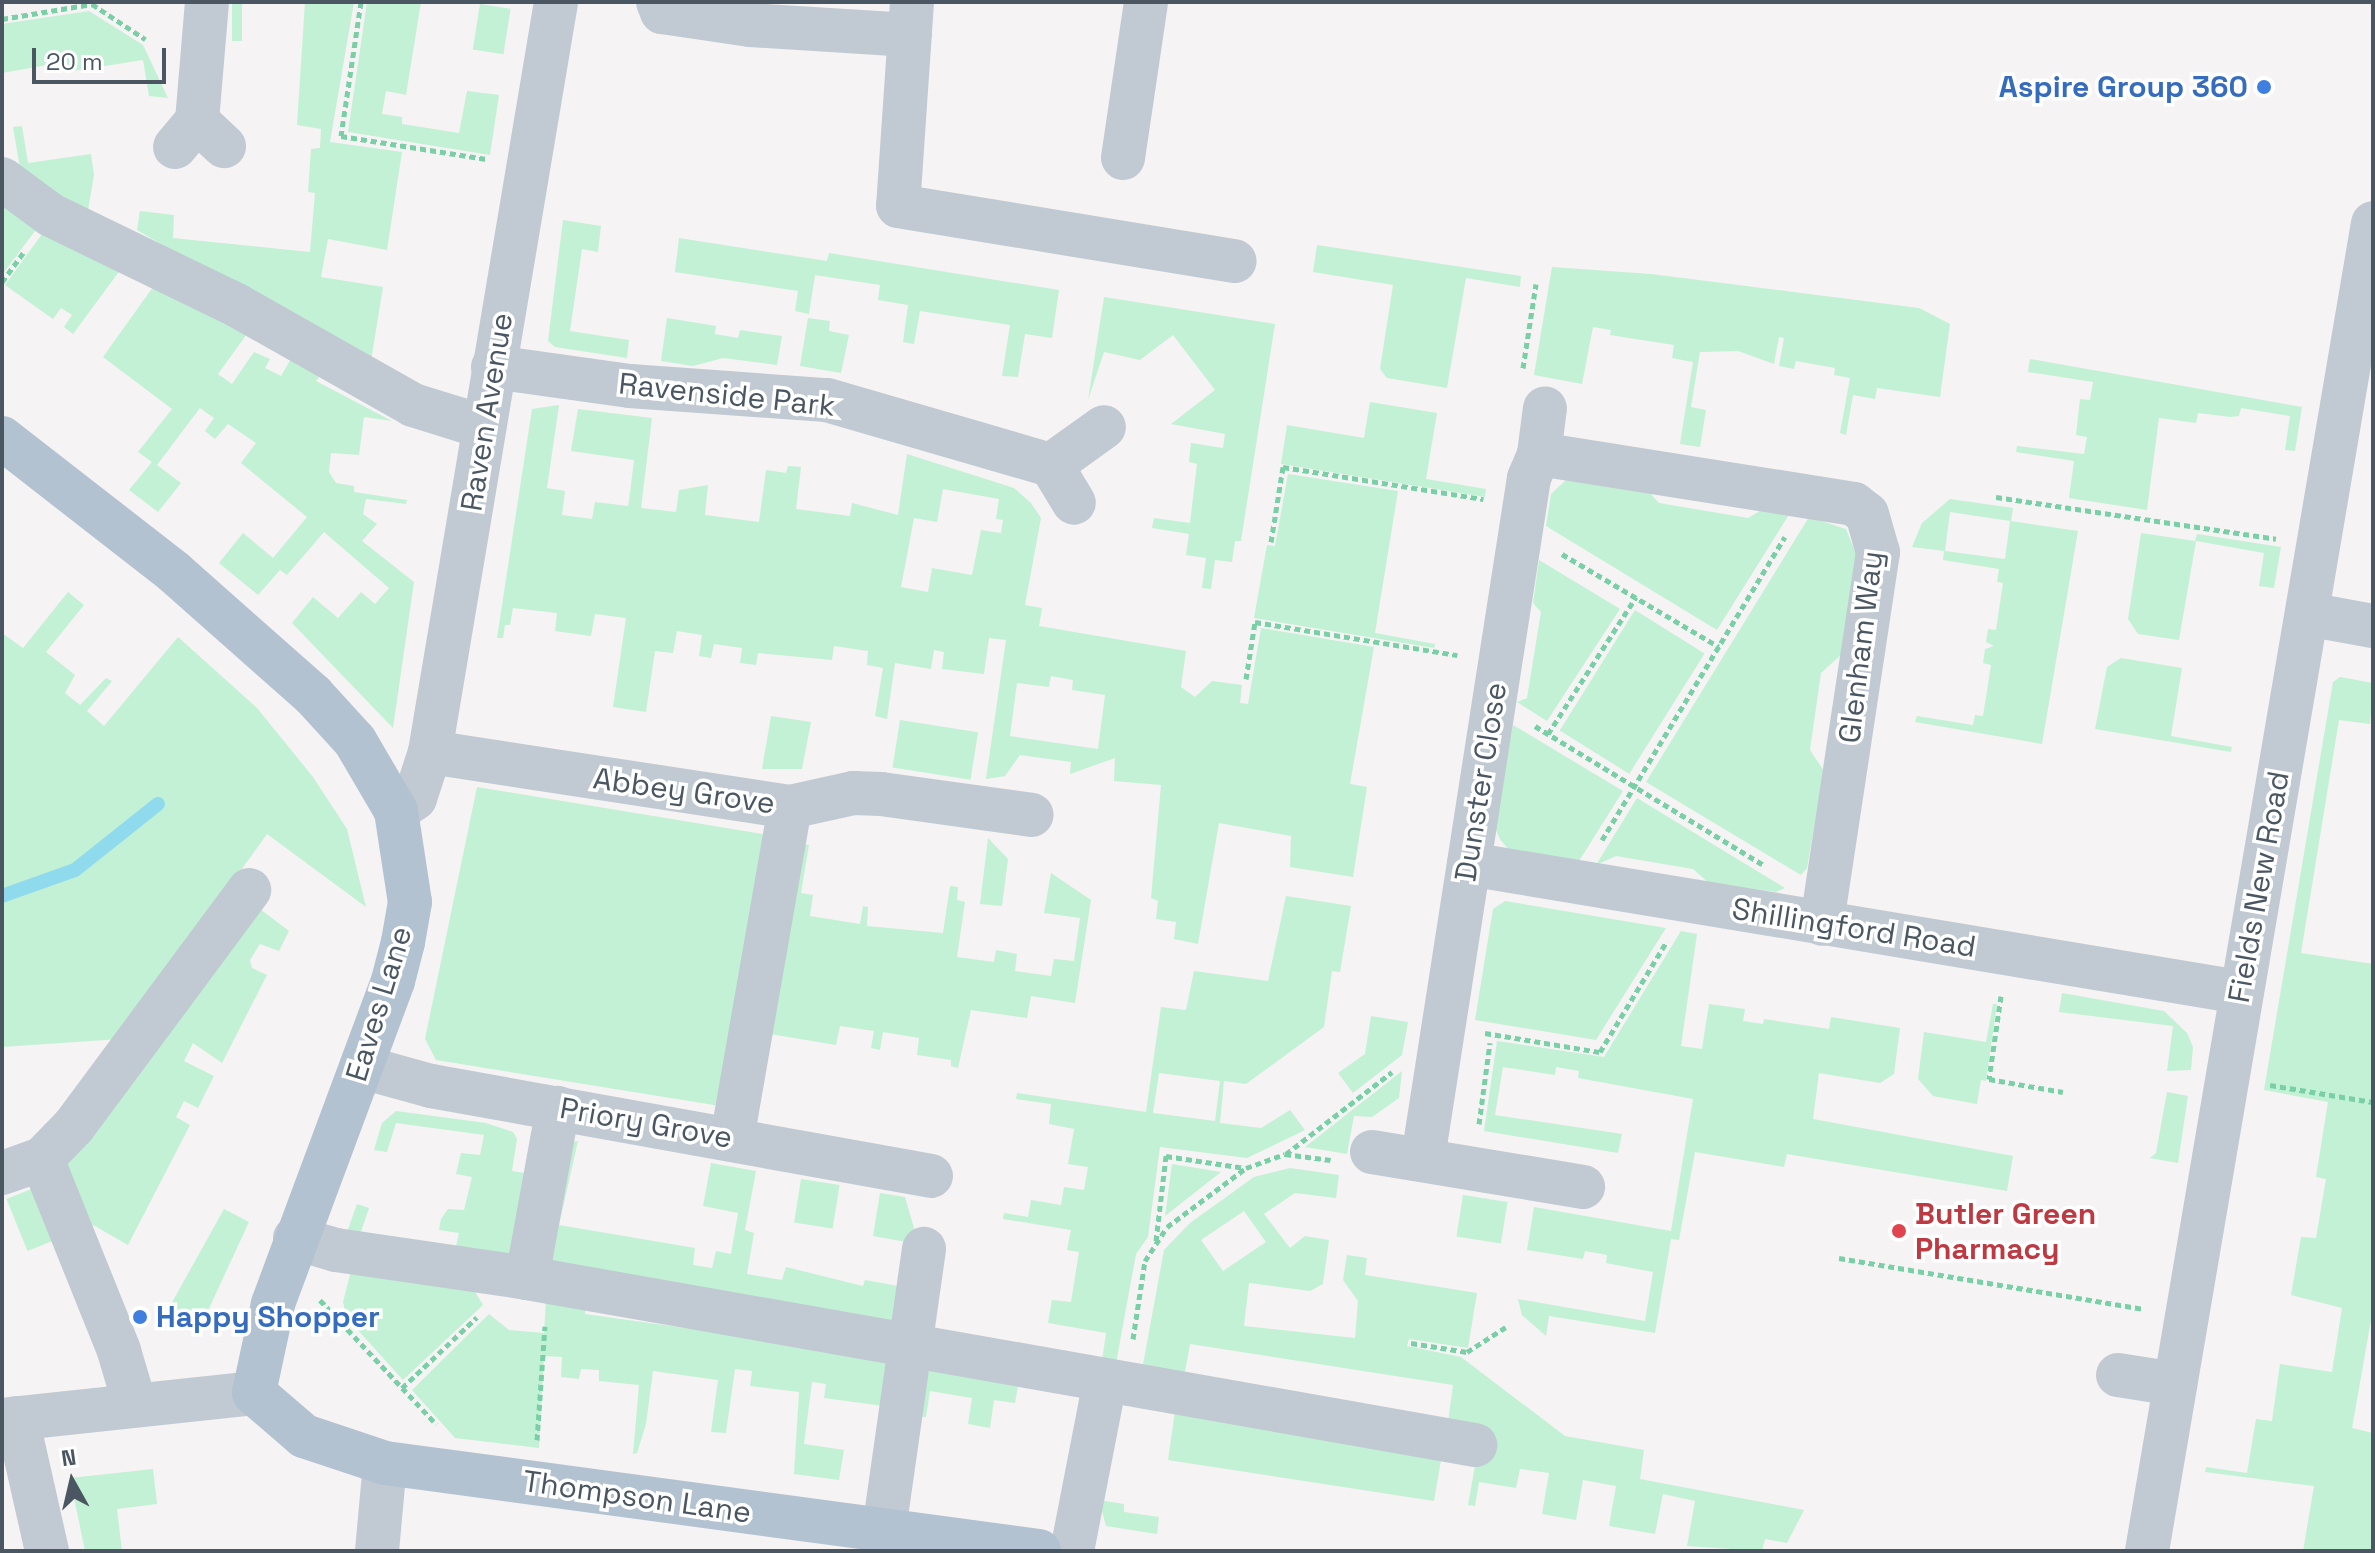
<!DOCTYPE html>
<html>
<head>
<meta charset="utf-8">
<style>
  body { margin:0 }
  #map { position:relative; width:2375px; height:1553px; overflow:hidden; background:#f5f3f3; font-family:"Space Grotesk",sans-serif }
  div>[style] { position:absolute }
  [style*='--x'] { left:calc(var(--x)*1px); top:calc(var(--y)*1px); width:calc(var(--w)*1px); rotate:calc(var(--a)*1deg) }
  .green>* { inset:0; background:#c3f1d5; transform-origin:0 0 }
  .stream>* { height:14px; margin:-7px; padding:0 7px; transform-origin:7px; border-radius:7px; background:#90daee }
  .path>* { height:5px; margin-top:-2.5px; transform-origin:0; background:repeating-linear-gradient(90deg,#7ad0a6 0 6px,transparent 0 10px) }
  .minor>* { height:44px; margin:-22px; padding:0 22px; transform-origin:22px; border-radius:22px; background:#c1cad2 }
  .major>* { height:44px; margin:-22px; padding:0 22px; transform-origin:22px; border-radius:22px; background:#b3c2d1 }
  .dots>* { width:22px; height:22px; translate:-50% -50%; box-sizing:border-box; border:4px solid #fff; border-radius:50% }
  span { translate:-50% -50%; white-space:nowrap; text-align:center; line-height:1.15; -webkit-text-stroke:7px #fff; paint-order:stroke }
  .shop-label { font-size:30px; color:#366cbe; font-weight:700 }
  .right { translate:-100% -50%; text-align:right }
  .left { translate:0 -50%; text-align:left }
  .street-label { font-size:30px; color:#4a5661 }
  .health-label { font-size:30px; color:#be3a42; font-weight:700 }
  .frame { position:absolute; inset:0; border:4px solid #4a5661; pointer-events:none }
  .north { position:absolute; left:32px; top:1441px; width:80px; height:80px; -webkit-text-stroke:6px #fff; paint-order:stroke; rotate:352deg; font-size:22px; font-weight:700; line-height:32px; text-align:center; color:#4a5661 }
  .north::after { content:''; display:block; margin:auto; width:28px; height:36px; background:#4a5661; clip-path:polygon(50% 0,100% 100%,50% 72%,0 100%) }
  .scale { position:absolute; left:32px; top:48px; width:134px; height:36px; box-sizing:border-box; border:4px solid #4a5661; border-top:0; padding-left:10px; font-size:24px; line-height:28px; white-space:nowrap; color:#4a5661; -webkit-text-stroke:6px #fff; paint-order:stroke }
</style>
</head>
<body>
<div id="map">
  <div class="green">
    <i style="left:232px;top:2px;width:10px;height:39px"></i>
    <i style="clip-path:polygon(305px 2px,354px 2px,330px 142px,402px 152px,387px 250px,328px 239px,321px 277px,383px 287px,370px 367px,137px 230px,140px 211px,174px 215px,173px 238px,310px 252px,315px 193px,308px 192px,311px 149px,320px 148px,321px 129px,297px 125px)"></i>
    <i style="clip-path:polygon(367px 2px,421px 2px,406px 95px,386px 91px,382px 114px,402px 117px,402px 124px,459px 133px,467px 91px,499px 95px,490px 155px,348px 132px)"></i>
    <i style="left:480px;top:4px;width:31px;height:46px;rotate:9deg"></i>
    <i style="clip-path:polygon(89px 11px,143px 45px,168px 98px,149px 96px,143px 60px,66px 72px,64px 62px,2px 73px,2px 24px)"></i>
    <i style="clip-path:polygon(22px 126px,28px 163px,91px 154px,94px 175px,86px 222px,22px 180px,13px 127px)"></i>
    <i style="clip-path:polygon(2px 189px,44px 219px,2px 275px)"></i>
    <i style="clip-path:polygon(563px 220px,601px 226px,598px 252px,582px 249px,570px 331px,629px 340px,627px 358px,555px 347px,548px 341px)"></i>
    <i style="clip-path:polygon(50px 223px,124px 265px,73px 334px,64px 327px,72px 315px,61px 308px,53px 319px,5px 285px)"></i>
    <i style="clip-path:polygon(679px 238px,827px 261px,829px 253px,1059px 290px,1052px 338px,1025px 334px,1018px 377px,1002px 376px,1010px 325px,920px 311px,914px 344px,903px 342px,908px 305px,878px 300px,880px 285px,815px 275px,809px 314px,795px 311px,798px 291px,675px 272px)"></i>
    <i style="clip-path:polygon(1317px 245px,1521px 276px,1520px 287px,1466px 278px,1447px 388px,1387px 378px,1380px 369px,1393px 285px,1313px 272px)"></i>
    <i style="clip-path:polygon(1552px 267px,1651px 274px,1919px 308px,1950px 324px,1940px 397px,1877px 388px,1875px 399px,1853px 395px,1846px 435px,1840px 433px,1850px 378px,1834px 375px,1835px 368px,1796px 361px,1794px 369px,1779px 366px,1784px 338px,1779px 337px,1774px 364px,1738px 351px,1700px 352px,1691px 407px,1706px 410px,1700px 447px,1680px 444px,1693px 362px,1672px 358px,1674px 345px,1610px 335px,1611px 330px,1593px 327px,1582px 384px,1534px 375px)"></i>
    <i style="clip-path:polygon(158px 280px,252px 327px,218px 374px,232px 384px,254px 352px,270px 359px,265px 368px,281px 376px,295px 352px,326px 368px,316px 381px,392px 421px,364px 417px,359px 455px,331px 453px,329px 472px,336px 483px,354px 486px,354px 492px,407px 500px,406px 504px,366px 499px,363px 514px,377px 524px,362px 541px,414px 582px,393px 728px,292px 623px,313px 597px,338px 618px,361px 592px,375px 604px,389px 588px,324px 532px,287px 575px,280px 570px,258px 595px,219px 563px,243px 533px,273px 558px,307px 517px,241px 463px,256px 443px,228px 424px,215px 439px,205px 431px,214px 418px,200px 408px,157px 465px,181px 483px,158px 512px,129px 490px,152px 462px,138px 452px,172px 409px,103px 357px)"></i>
    <i style="clip-path:polygon(1104px 297px,1275px 324px,1241px 541px,1235px 541px,1232px 562px,1215px 560px,1211px 589px,1202px 588px,1206px 558px,1186px 555px,1189px 534px,1152px 528px,1154px 518px,1190px 523px,1197px 464px,1189px 462px,1191px 443px,1223px 448px,1225px 434px,1171px 424px,1215px 390px,1173px 335px,1140px 360px,1104px 352px,1088px 400px)"></i>
    <i style="clip-path:polygon(667px 318px,716px 326px,715px 334px,738px 338px,740px 330px,782px 336px,777px 365px,723px 358px,693px 366px,661px 361px)"></i>
    <i style="clip-path:polygon(808px 318px,830px 321px,829px 331px,849px 335px,841px 373px,800px 366px)"></i>
    <i style="clip-path:polygon(2030px 359px,2302px 407px,2295px 451px,2285px 450px,2290px 416px,2241px 408px,2239px 416px,2230px 417px,2198px 413px,2196px 423px,2159px 418px,2147px 510px,2069px 498px,2074px 461px,2016px 452px,2017px 446px,2084px 454px,2087px 437px,2076px 435px,2080px 399px,2090px 400px,2093px 382px,2028px 372px)"></i>
    <i style="clip-path:polygon(1370px 402px,1437px 413px,1426px 479px,1486px 489px,1485px 497px,1281px 464px,1287px 425px,1364px 438px)"></i>
    <i style="clip-path:polygon(evenodd,559px 405px,547px 488px,565px 491px,562px 515px,592px 519px,595px 502px,628px 506px,629px 501px,634px 460px,571px 451px,578px 409px,652px 418px,641px 508px,676px 512px,679px 490px,708px 485px,705px 515px,759px 522px,766px 470px,786px 473px,788px 466px,801px 467px,796px 509px,850px 516px,852px 503px,898px 515px,907px 454px,1014px 488px,1031px 503px,1041px 518px,1025px 605px,1042px 608px,1039px 626px,1186px 651px,1181px 687px,1195px 697px,1212px 681px,1242px 685px,1240px 703px,1248px 704px,1261px 628px,1374px 647px,1350px 784px,1367px 787px,1353px 877px,1290px 867px,1291px 836px,1219px 823px,1198px 944px,1174px 939px,1176px 922px,1156px 919px,1158px 901px,1151px 898px,1161px 785px,1114px 781px,1115px 758px,1070px 774px,1071px 762px,1020px 755px,1005px 776px,986px 779px,1006px 640px,989px 638px,984px 674px,942px 669px,944px 652px,934px 650px,931px 669px,895px 663px,887px 719px,875px 716px,883px 668px,867px 665px,868px 651px,834px 646px,832px 660px,758px 653px,756px 665px,740px 663px,742px 648px,714px 644px,711px 658px,699px 656px,702px 635px,677px 631px,673px 653px,655px 651px,646px 712px,613px 707px,626px 618px,595px 614px,591px 636px,555px 631px,557px 613px,513px 608px,510px 625px,505px 625px,503px 638px,497px 638px,532px 409px,559px 405px,943px 489px,999px 499px,996px 519px,1003px 520px,1001px 533px,981px 530px,972px 575px,932px 568px,928px 592px,901px 587px,914px 518px,937px 522px,943px 489px,559px 405px,1051px 676px,1073px 680px,1072px 690px,1105px 695px,1098px 749px,1010px 736px,1017px 683px,1049px 687px,1051px 676px)"></i>
    <i style="clip-path:polygon(1288px 474px,1398px 491px,1375px 633px,1435px 644px,1434px 648px,1254px 618px,1267px 545px,1275px 546px)"></i>
    <i style="clip-path:polygon(1567px 479px,1647px 490px,1659px 503px,1748px 518px,1765px 508px,1790px 513px,1717px 630px,1546px 526px,1551px 494px)"></i>
    <i style="clip-path:polygon(evenodd,1950px 499px,2013px 508px,2011px 521px,2078px 531px,2042px 744px,1915px 722px,1917px 716px,1973px 725px,1975px 715px,1983px 716px,1991px 665px,1983px 663px,1985px 649px,1994px 646px,1986px 642px,1988px 629px,1996px 630px,2003px 583px,1997px 582px,1999px 569px,1943px 560px,1944px 551px,1912px 547px,1922px 523px,1950px 499px,1950px 512px,2010px 521px,2005px 559px,1945px 551px,1950px 512px)"></i>
    <i style="clip-path:polygon(1809px 517px,1846px 529px,1857px 556px,1842px 654px,1821px 673px,1810px 750px,1824px 771px,1807px 868px,1801px 875px,1646px 782px)"></i>
    <i style="clip-path:polygon(2141px 533px,2195px 541px,2197px 534px,2281px 547px,2274px 588px,2259px 586px,2264px 553px,2196px 541px,2179px 640px,2138px 634px,2128px 619px)"></i>
    <i style="clip-path:polygon(1539px 560px,1620px 609px,1547px 721px,1517px 702px,1527px 698px,1541px 612px,1533px 603px)"></i>
    <i style="clip-path:polygon(68px 592px,84px 605px,46px 652px,75px 675px,65px 693px,80px 705px,106px 678px,112px 681px,87px 711px,104px 726px,178px 637px,257px 708px,313px 777px,347px 829px,366px 907px,267px 834px,120px 1039px,2px 1047px,2px 633px,23px 648px)"></i>
    <i style="left:1635px;top:610px;width:82px;height:142px;rotate:32deg"></i>
    <i style="clip-path:polygon(2121px 658px,2182px 668px,2171px 736px,2232px 747px,2231px 752px,2095px 729px,2107px 667px)"></i>
    <i style="clip-path:polygon(2340px 677px,2373px 683px,2370px 724px,2339px 720px,2301px 953px,2373px 964px,2373px 1309px,2352px 1428px,2373px 1433px,2373px 1551px,2303px 1551px,2314px 1486px,2205px 1472px,2206px 1467px,2247px 1473px,2256px 1419px,2272px 1421px,2280px 1364px,2332px 1372px,2342px 1308px,2291px 1295px,2301px 1237px,2316px 1238px,2326px 1179px,2316px 1177px,2328px 1102px,2264px 1090px,2333px 682px)"></i>
    <i style="clip-path:polygon(771px 716px,811px 722px,802px 769px,762px 769px)"></i>
    <i style="left:900px;top:720px;width:79px;height:48px;rotate:9deg"></i>
    <i style="clip-path:polygon(1513px 725px,1623px 791px,1579px 861px,1508px 849px,1500px 839px,1495px 828px)"></i>
    <i style="clip-path:polygon(477px 787px,769px 835px,720px 1106px,436px 1060px,425px 1039px)"></i>
    <i style="clip-path:polygon(1637px 798px,1785px 888px,1776px 892px,1709px 883px,1693px 869px,1616px 856px,1596px 865px)"></i>
    <i style="clip-path:polygon(988px 838px,1008px 859px,1002px 906px,980px 904px)"></i>
    <i style="clip-path:polygon(802px 844px,809px 845px,801px 893px,813px 895px,810px 916px,860px 924px,863px 906px,868px 907px,867px 926px,943px 933px,950px 886px,958px 887px,957px 900px,965px 902px,957px 957px,994px 962px,996px 950px,1017px 954px,1015px 971px,1051px 976px,1054px 959px,1074px 961px,1080px 918px,1044px 913px,1051px 873px,1091px 900px,1075px 1003px,1031px 996px,1027px 1018px,971px 1010px,958px 1068px,951px 1066px,951px 1060px,917px 1055px,919px 1038px,883px 1032px,880px 1050px,871px 1048px,874px 1031px,840px 1026px,836px 1045px,764px 1033px)"></i>
    <i style="clip-path:polygon(evenodd,1286px 896px,1351px 906px,1340px 972px,1332px 971px,1324px 1027px,1246px 1084px,1224px 1081px,1220px 1123px,1261px 1128px,1290px 1110px,1305px 1130px,1247px 1158px,1160px 1147px,1148px 1237px,1136px 1254px,1115px 1369px,1101px 1368px,1106px 1333px,1048px 1323px,1052px 1300px,1071px 1302px,1079px 1252px,1067px 1250px,1071px 1230px,1003px 1219px,1004px 1213px,1028px 1217px,1031px 1200px,1061px 1205px,1064px 1187px,1084px 1190px,1088px 1167px,1068px 1164px,1074px 1129px,1049px 1124px,1051px 1104px,1016px 1099px,1017px 1093px,1146px 1112px,1161px 1007px,1186px 1010px,1194px 971px,1268px 981px,1286px 896px,1159px 1073px,1220px 1081px,1215px 1121px,1153px 1113px,1159px 1073px)"></i>
    <i style="clip-path:polygon(1505px 901px,1666px 928px,1596px 1040px,1475px 1020px,1493px 909px)"></i>
    <i style="clip-path:polygon(252px 903px,289px 931px,279px 951px,260px 944px,250px 960px,252px 968px,267px 975px,222px 1063px,193px 1043px,184px 1061px,214px 1076px,198px 1108px,184px 1101px,176px 1117px,190px 1125px,128px 1245px,79px 1217px,61px 1160px)"></i>
    <i style="clip-path:polygon(1681px 931px,1697px 934px,1681px 1046px,1702px 1049px,1709px 1004px,1745px 1009px,1743px 1021px,1763px 1024px,1764px 1019px,1829px 1029px,1831px 1017px,1900px 1028px,1894px 1074px,1880px 1083px,1819px 1073px,1813px 1119px,2013px 1156px,2007px 1191px,1787px 1154px,1784px 1167px,1695px 1152px,1679px 1240px,1671px 1239px,1655px 1333px,1549px 1316px,1546px 1336px,1522px 1315px,1518px 1299px,1645px 1321px,1653px 1272px,1606px 1263px,1607px 1255px,1585px 1251px,1583px 1259px,1527px 1250px,1534px 1207px,1671px 1231px,1693px 1099px,1578px 1078px,1579px 1071px,1556px 1067px,1555px 1075px,1503px 1067px,1495px 1115px,1622px 1134px,1618px 1153px,1484px 1131px,1497px 1041px,1604px 1057px)"></i>
    <i style="clip-path:polygon(2062px 993px,2164px 1011px,2187px 1033px,2193px 1047px,2191px 1070px,2167px 1071px,2173px 1026px,2059px 1012px)"></i>
    <i style="clip-path:polygon(1993px 1004px,1997px 1004px,1986px 1081px,1981px 1080px,1977px 1104px,1933px 1096px,1918px 1079px,1924px 1032px,1986px 1042px)"></i>
    <i style="clip-path:polygon(1371px 1016px,1408px 1022px,1402px 1055px,1353px 1093px,1338px 1073px,1365px 1054px)"></i>
    <i style="clip-path:polygon(1402px 1071px,1399px 1098px,1372px 1117px,1354px 1116px,1347px 1154px,1305px 1147px)"></i>
    <i style="clip-path:polygon(2167px 1092px,2188px 1096px,2178px 1163px,2150px 1158px,2156px 1153px)"></i>
    <i style="clip-path:polygon(396px 1111px,486px 1123px,513px 1132px,517px 1139px,512px 1171px,530px 1174px,515px 1261px,346px 1235px,357px 1204px,369px 1208px,360px 1235px,455px 1251px,459px 1233px,439px 1230px,441px 1219px,448px 1209px,464px 1210px,472px 1177px,456px 1174px,461px 1153px,480px 1155px,484px 1135px,396px 1123px,387px 1152px,374px 1150px,382px 1123px)"></i>
    <i style="clip-path:polygon(578px 1141px,559px 1225px,695px 1248px,693px 1265px,712px 1268px,716px 1251px,731px 1254px,738px 1213px,703px 1206px,711px 1163px,756px 1171px,745px 1230px,754px 1233px,747px 1274px,782px 1280px,786px 1267px,863px 1286px,865px 1280px,898px 1286px,906px 1242px,873px 1236px,880px 1193px,905px 1197px,916px 1235px,899px 1333px,538px 1262px,566px 1142px)"></i>
    <i style="clip-path:polygon(1172px 1164px,1221px 1172px,1165px 1216px)"></i>
    <i style="clip-path:polygon(evenodd,1290px 1168px,1339px 1175px,1336px 1198px,1295px 1193px,1264px 1214px,1290px 1248px,1305px 1236px,1329px 1240px,1323px 1284px,1310px 1291px,1249px 1283px,1244px 1326px,1355px 1338px,1358px 1301px,1343px 1280px,1347px 1255px,1367px 1258px,1365px 1275px,1477px 1293px,1468px 1348px,1409px 1339px,1407px 1346px,1461px 1357px,1565px 1436px,1644px 1450px,1640px 1479px,1804px 1510px,1787px 1543px,1765px 1539px,1762px 1551px,1687px 1546px,1695px 1501px,1663px 1494px,1655px 1534px,1609px 1526px,1616px 1486px,1583px 1480px,1576px 1520px,1542px 1514px,1549px 1473px,1520px 1469px,1516px 1488px,1479px 1482px,1475px 1506px,1468px 1505px,1476px 1460px,1448px 1422px,1453px 1385px,1190px 1344px,1184px 1377px,1142px 1370px,1164px 1250px,1190px 1223px,1254px 1177px,1290px 1168px,1244px 1211px,1266px 1242px,1223px 1271px,1201px 1240px,1244px 1211px)"></i>
    <i style="left:801px;top:1179px;width:39px;height:44px;rotate:9deg"></i>
    <i style="left:39px;top:1186px;width:56px;height:35px;rotate:68deg"></i>
    <i style="left:1463px;top:1195px;width:45px;height:42px;rotate:9deg"></i>
    <i style="clip-path:polygon(224px 1209px,249px 1222px,205px 1317px,176px 1330px,167px 1326px,165px 1315px)"></i>
    <i style="clip-path:polygon(353px 1263px,469px 1282px,483px 1305px,403px 1380px,347px 1318px,343px 1302px)"></i>
    <i style="clip-path:polygon(546px 1300px,586px 1304px,585px 1314px,899px 1358px,891px 1407px,824px 1398px,826px 1384px,812px 1382px,804px 1444px,844px 1450px,839px 1480px,794px 1474px,799px 1392px,750px 1386px,752px 1371px,735px 1369px,726px 1433px,711px 1432px,718px 1380px,653px 1371px,646px 1424px,637px 1453px,633px 1454px,639px 1385px,599px 1381px,599px 1370px,581px 1369px,579px 1379px,561px 1377px,562px 1357px,544px 1356px,539px 1448px,455px 1438px,412px 1390px,489px 1314px,509px 1330px,544px 1333px)"></i>
    <i style="clip-path:polygon(923px 1365px,1019px 1380px,1015px 1403px,994px 1400px,990px 1428px,968px 1424px,972px 1398px,930px 1391px,926px 1417px,915px 1416px)"></i>
    <i style="clip-path:polygon(1176px 1404px,1442px 1454px,1434px 1501px,1168px 1460px)"></i>
    <i style="clip-path:polygon(153px 1469px,157px 1504px,117px 1509px,122px 1551px,85px 1551px,70px 1478px)"></i>
    <i style="clip-path:polygon(1099px 1500px,1124px 1504px,1124px 1512px,1159px 1517px,1157px 1534px,1106px 1526px)"></i>
  </div>
  <div class="stream">
    <i style="--x:2;--y:896;--w:77;--a:-19.6"></i>
    <i style="--x:75;--y:870;--w:106;--a:-38.5"></i>
  </div>
  <div class="path">
    <i style="--x:361;--y:2;--w:135;--a:98.5"></i>
    <i style="--x:341;--y:136;--w:147;--a:9"></i>
    <i style="--x:2;--y:19;--w:91;--a:-9.5"></i>
    <i style="--x:92;--y:4;--w:64;--a:33.4"></i>
    <i style="--x:2;--y:282;--w:39;--a:-54"></i>
    <i style="--x:1523;--y:368;--w:85;--a:-81.2"></i>
    <i style="--x:1996;--y:497;--w:283;--a:8.5"></i>
    <i style="--x:1271;--y:542;--w:76;--a:-80.9"></i>
    <i style="--x:1283;--y:467;--w:203;--a:9.1"></i>
    <i style="--x:1562;--y:554;--w:182;--a:30.6"></i>
    <i style="--x:1246;--y:679;--w:58;--a:-81"></i>
    <i style="--x:1255;--y:622;--w:205;--a:9.3"></i>
    <i style="--x:1535;--y:726;--w:269;--a:31.3"></i>
    <i style="--x:1548;--y:734;--w:163;--a:-57.3"></i>
    <i style="--x:1602;--y:840;--w:354;--a:-58.9"></i>
    <i style="--x:2001;--y:996;--w:84;--a:98.2"></i>
    <i style="--x:1989;--y:1079;--w:75;--a:10"></i>
    <i style="--x:1485;--y:1033;--w:117;--a:9.4"></i>
    <i style="--x:1600;--y:1052;--w:130;--a:-58.9"></i>
    <i style="--x:2270;--y:1085;--w:104;--a:9.4"></i>
    <i style="--x:1479;--y:1124;--w:82;--a:-82.3"></i>
    <i style="--x:1286;--y:1154;--w:134;--a:-37.7"></i>
    <i style="--x:1156;--y:1241;--w:86;--a:-83.3"></i>
    <i style="--x:1166;--y:1156;--w:80;--a:8.6"></i>
    <i style="--x:1839;--y:1258;--w:309;--a:9.5"></i>
    <i style="--x:320;--y:1300;--w:170;--a:46.9"></i>
    <i style="--x:1133;--y:1339;--w:79;--a:-81.3"></i>
    <i style="--x:1145;--y:1261;--w:40;--a:-57.1"></i>
    <i style="--x:1167;--y:1227;--w:99;--a:-36.8"></i>
    <i style="--x:1246;--y:1168;--w:41;--a:-19.7"></i>
    <i style="--x:1285;--y:1154;--w:46;--a:7.4"></i>
    <i style="--x:1411;--y:1343;--w:57;--a:9.1"></i>
    <i style="--x:1467;--y:1352;--w:46;--a:-32.7"></i>
    <i style="--x:402;--y:1388;--w:103;--a:-43.4"></i>
    <i style="--x:537;--y:1440;--w:114;--a:-86"></i>
  </div>
  <div class="minor">
    <i style="--x:658;--y:2;--w:11;--a:68"></i>
    <i style="--x:662;--y:12;--w:89;--a:8.4"></i>
    <i style="--x:750;--y:25;--w:160;--a:3.6"></i>
    <i style="--x:912;--y:2;--w:204;--a:93.9"></i>
    <i style="--x:898;--y:206;--w:341;--a:9.3"></i>
    <i style="--x:197;--y:121;--w:37;--a:43"></i>
    <i style="--x:175;--y:147;--w:34;--a:-50"></i>
    <i style="--x:197;--y:121;--w:119;--a:-85.2"></i>
    <i style="--x:1123;--y:158;--w:158;--a:-81.6"></i>
    <i style="--x:2;--y:179;--w:61;--a:36.3"></i>
    <i style="--x:51;--y:215;--w:208;--a:25.9"></i>
    <i style="--x:238;--y:306;--w:201;--a:29.5"></i>
    <i style="--x:413;--y:405;--w:74;--a:17.2"></i>
    <i style="--x:493;--y:367;--w:138;--a:7.9"></i>
    <i style="--x:630;--y:386;--w:197;--a:4.1"></i>
    <i style="--x:827;--y:400;--w:233;--a:16.2"></i>
    <i style="--x:1051;--y:465;--w:44;--a:58.8"></i>
    <i style="--x:1539;--y:454;--w:319;--a:9"></i>
    <i style="--x:1854;--y:504;--w:16;--a:38"></i>
    <i style="--x:1867;--y:514;--w:40;--a:74"></i>
    <i style="--x:1878;--y:552;--w:376;--a:98.6"></i>
    <i style="--x:1051;--y:465;--w:65;--a:-35.6"></i>
    <i style="--x:2307;--y:614;--w:67;--a:10.3"></i>
    <i style="--x:430;--y:752;--w:364;--a:8.7"></i>
    <i style="--x:790;--y:807;--w:65;--a:-12.5"></i>
    <i style="--x:853;--y:793;--w:28;--a:2"></i>
    <i style="--x:881;--y:794;--w:152;--a:7.9"></i>
    <i style="--x:396;--y:811;--w:23;--a:-34"></i>
    <i style="--x:415;--y:798;--w:48;--a:-71.9"></i>
    <i style="--x:430;--y:752;--w:761;--a:-80.46"></i>
    <i style="--x:1469;--y:864;--w:782;--a:9.43"></i>
    <i style="--x:362;--y:1067;--w:72;--a:15.4"></i>
    <i style="--x:431;--y:1086;--w:508;--a:10.2"></i>
    <i style="--x:732;--y:1139;--w:337;--a:-80.1"></i>
    <i style="--x:1372;--y:1152;--w:214;--a:9.4"></i>
    <i style="--x:1423;--y:1158;--w:688;--a:-81.14"></i>
    <i style="--x:1529;--y:478;--w:26;--a:-67"></i>
    <i style="--x:1539;--y:454;--w:46;--a:-82.6"></i>
    <i style="--x:42;--y:1159;--w:207;--a:68.1"></i>
    <i style="--x:119;--y:1351;--w:56;--a:73.5"></i>
    <i style="--x:2;--y:1173;--w:42;--a:-19.3"></i>
    <i style="--x:42;--y:1159;--w:46;--a:-45.9"></i>
    <i style="--x:74;--y:1126;--w:294;--a:-53.4"></i>
    <i style="--x:295;--y:1238;--w:43;--a:16.3"></i>
    <i style="--x:336;--y:1250;--w:193;--a:8.3"></i>
    <i style="--x:527;--y:1278;--w:963;--a:9.99"></i>
    <i style="--x:527;--y:1278;--w:173;--a:-79.7"></i>
    <i style="--x:2118;--y:1375;--w:58;--a:9"></i>
    <i style="--x:17;--y:1418;--w:136;--a:77.3"></i>
    <i style="--x:2;--y:1420;--w:253;--a:-6.1"></i>
    <i style="--x:884;--y:1530;--w:284;--a:-81.9"></i>
    <i style="--x:377;--y:1551;--w:88;--a:-84.8"></i>
    <i style="--x:1072;--y:1551;--w:173;--a:-79"></i>
    <i style="--x:2147;--y:1551;--w:1347;--a:-80.34"></i>
  </div>
  <div class="major">
    <i style="--x:2;--y:438;--w:218;--a:37.9"></i>
    <i style="--x:174;--y:572;--w:186;--a:41.5"></i>
    <i style="--x:313;--y:695;--w:62;--a:47.6"></i>
    <i style="--x:355;--y:741;--w:81;--a:59.6"></i>
    <i style="--x:396;--y:811;--w:92;--a:81.3"></i>
    <i style="--x:410;--y:902;--w:41;--a:99.9"></i>
    <i style="--x:403;--y:942;--w:40;--a:104.4"></i>
    <i style="--x:393;--y:981;--w:345;--a:110.4"></i>
    <i style="--x:273;--y:1304;--w:91;--a:102.1"></i>
    <i style="--x:254;--y:1393;--w:66;--a:40.7"></i>
    <i style="--x:304;--y:1436;--w:85;--a:18.4"></i>
    <i style="--x:385;--y:1463;--w:660;--a:7.66"></i>
  </div>
  <div class="dots">
    <i style="left:2264px;top:87px;background:#3f7fe0"></i>
    <i style="left:1899px;top:1231px;background:#e0444e"></i>
    <i style="left:140px;top:1317px;background:#3f7fe0"></i>
  </div>
  <div class="shop-label">
    <span class="right" style="left:2248px;top:87px">Aspire Group 360</span>
    <span class="left" style="left:156px;top:1317px">Happy Shopper</span>
  </div>
  <div class="street-label">
    <span style="left:727px;top:395px;rotate:6deg">Ravenside Park</span>
    <span style="left:487px;top:412px;rotate:-81deg">Raven Avenue</span>
    <span style="left:1861px;top:647px;rotate:-83deg">Glenham Way</span>
    <span style="left:1481px;top:782px;rotate:-81deg">Dunster Close</span>
    <span style="left:684px;top:791px;rotate:8deg">Abbey Grove</span>
    <span style="left:2259px;top:887px;rotate:-80deg">Fields New Road</span>
    <span style="left:1854px;top:928px;rotate:9deg">Shillingford Road</span>
    <span style="left:379px;top:1004px;rotate:-73deg">Eaves Lane</span>
    <span style="left:646px;top:1123px;rotate:10deg">Priory Grove</span>
    <span style="left:637px;top:1497px;rotate:8deg">Thompson Lane</span>
  </div>
  <div class="health-label">
    <span class="left" style="left:1915px;top:1231px">Butler Green<br>Pharmacy</span>
  </div>
  <div class="frame"></div>
  <div class="north">N</div>
  <div class="scale">20 m</div>
</div>
</body>
</html>
